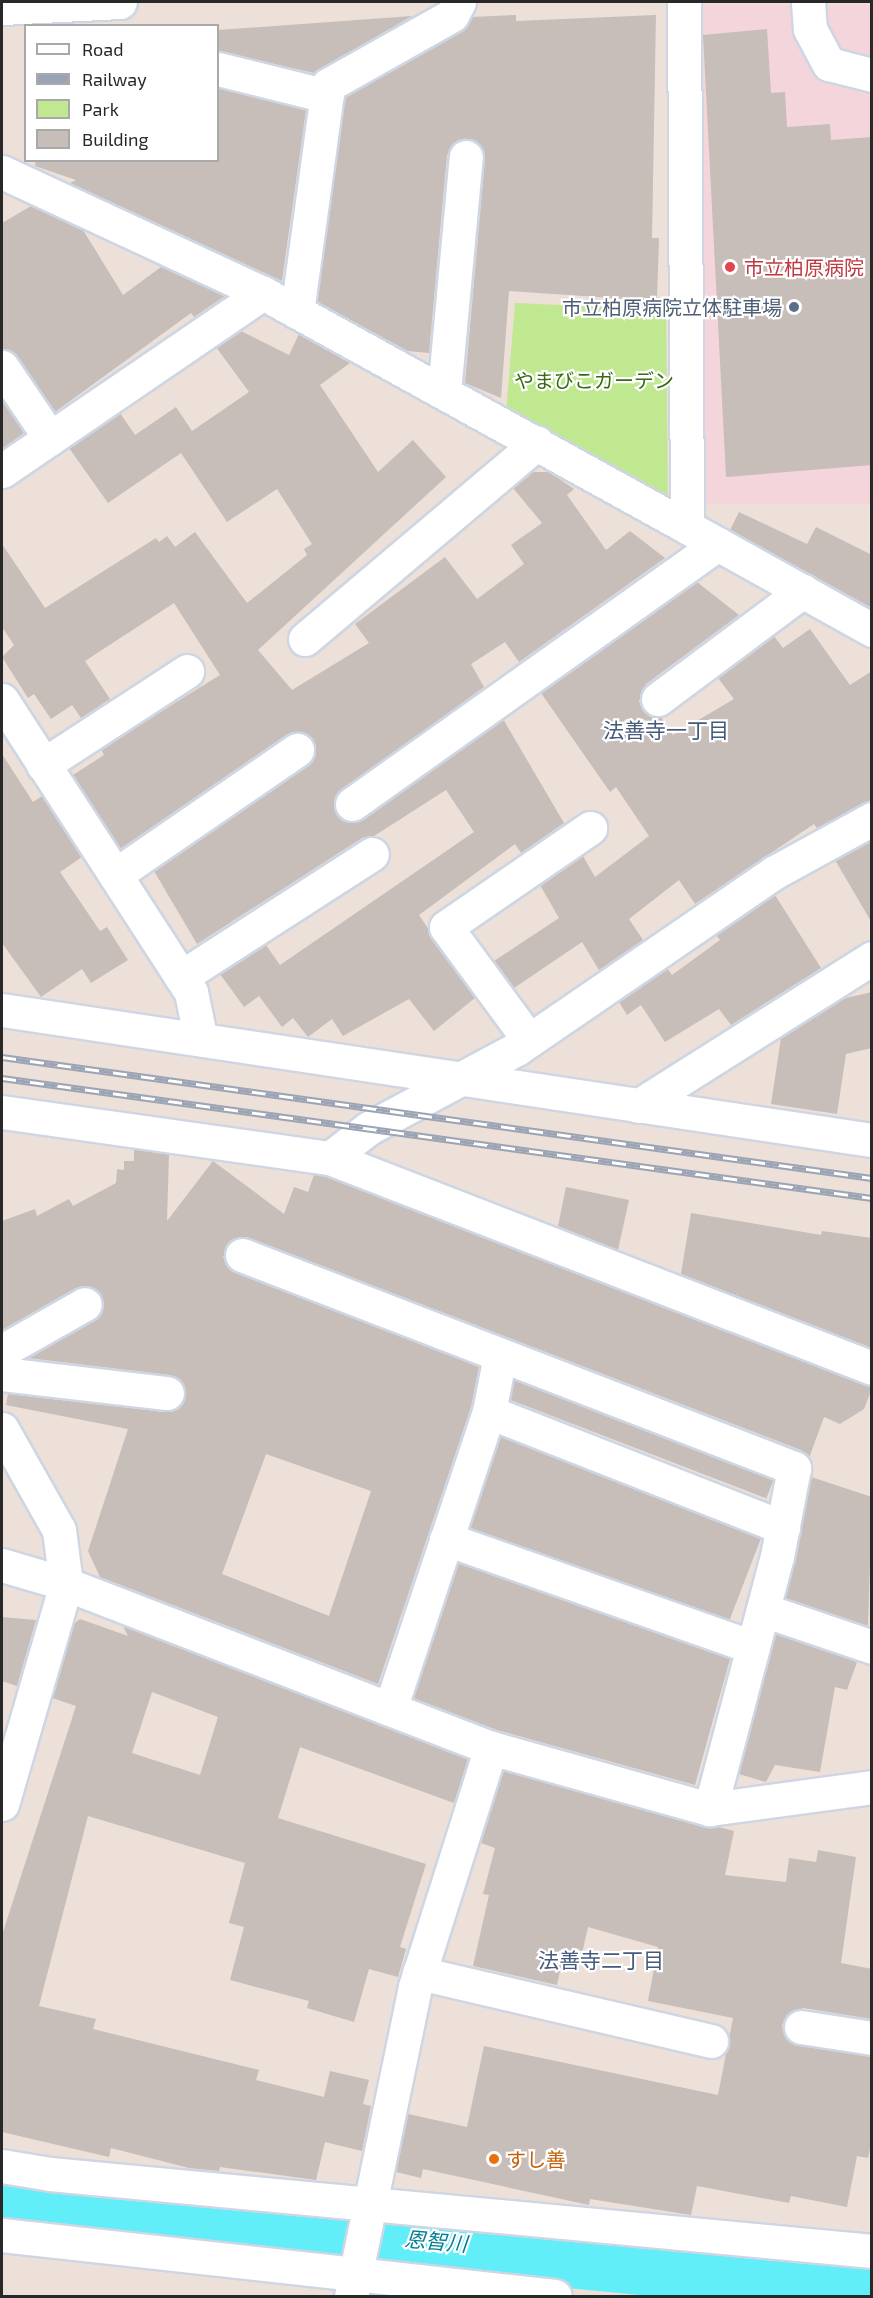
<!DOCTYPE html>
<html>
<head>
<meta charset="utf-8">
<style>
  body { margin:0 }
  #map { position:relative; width:873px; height:2298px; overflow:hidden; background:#ece0d9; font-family:"Exo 2","Noto Sans JP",sans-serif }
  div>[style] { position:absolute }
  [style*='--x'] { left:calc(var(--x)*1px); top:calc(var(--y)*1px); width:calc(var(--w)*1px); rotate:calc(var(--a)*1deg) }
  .medical>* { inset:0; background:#f4d5dc; transform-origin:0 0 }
  .green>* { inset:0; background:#bfe890 }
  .river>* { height:69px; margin:-34.5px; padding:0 34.5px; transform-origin:34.5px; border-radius:34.5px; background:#62eef8 }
  .building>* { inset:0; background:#c7bdb9; transform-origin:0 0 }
  .roads { filter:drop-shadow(2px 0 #ced6e3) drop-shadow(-2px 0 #ced6e3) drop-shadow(0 2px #ced6e3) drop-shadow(0 -2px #ced6e3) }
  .minor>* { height:33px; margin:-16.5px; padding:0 16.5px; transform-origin:16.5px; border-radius:16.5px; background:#fff }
  .rail>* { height:7px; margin-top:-3.5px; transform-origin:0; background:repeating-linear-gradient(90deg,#fff 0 14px,#9ba4b5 0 28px); box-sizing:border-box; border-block:2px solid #9ba4b5 }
  .dots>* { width:16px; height:16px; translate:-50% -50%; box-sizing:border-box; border:3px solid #fff; border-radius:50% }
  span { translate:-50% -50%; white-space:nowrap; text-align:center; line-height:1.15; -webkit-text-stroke:4.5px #fff; paint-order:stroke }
  .health-label { font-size:20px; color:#be3a42 }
  .left { translate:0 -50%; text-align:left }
  .service-label { font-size:20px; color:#4e5e75 }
  .right { translate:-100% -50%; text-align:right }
  .park-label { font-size:20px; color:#376a13 }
  .food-label { font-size:20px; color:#c56008 }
  .neighbourhood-label { font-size:21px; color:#455a7c }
  .water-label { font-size:21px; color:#047f94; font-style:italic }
  .frame { position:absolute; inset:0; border:3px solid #282828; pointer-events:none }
  .legend { position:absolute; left:24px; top:24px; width:195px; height:138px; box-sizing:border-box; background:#fff; border:2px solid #a9a9a9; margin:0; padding:8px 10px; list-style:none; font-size:18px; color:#282828 }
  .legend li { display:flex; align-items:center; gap:12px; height:30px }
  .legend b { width:30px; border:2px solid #a9a9a9 }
</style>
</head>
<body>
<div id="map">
  <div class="medical">
    <i style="left:871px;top:5px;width:499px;height:180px;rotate:90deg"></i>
  </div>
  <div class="green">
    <i style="clip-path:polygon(515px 303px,666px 310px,668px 505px,506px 413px)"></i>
  </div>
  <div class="river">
    <i style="--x:2;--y:2199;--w:874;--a:5.45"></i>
  </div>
  <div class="building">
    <i style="clip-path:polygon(516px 15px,516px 21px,656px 15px,652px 238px,659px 238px,657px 301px,509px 291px,501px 398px,465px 383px,485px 159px,476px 141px,458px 140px,447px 155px,429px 353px,408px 351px,317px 302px,345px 97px,461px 31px,472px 17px)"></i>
    <i style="clip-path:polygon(412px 16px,314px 73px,218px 51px,218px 30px)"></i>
    <i style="clip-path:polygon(767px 29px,771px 93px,785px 92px,787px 127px,830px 124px,831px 140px,872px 137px,872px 465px,726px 477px,703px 35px)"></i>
    <i style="clip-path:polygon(218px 88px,306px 110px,282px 281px,70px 183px,76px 180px,35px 166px,36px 160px,218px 160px)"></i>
    <i style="clip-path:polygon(31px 206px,83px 230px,123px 295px,161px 267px,225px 296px,194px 317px,191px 313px,55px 412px,18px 357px,2px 348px,2px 223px)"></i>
    <i style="clip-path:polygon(241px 331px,289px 355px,299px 334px,350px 363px,320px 385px,378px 472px,413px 440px,446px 477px,258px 650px,292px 690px,369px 643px,355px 624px,445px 557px,477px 599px,524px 564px,511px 545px,542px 523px,513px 488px,532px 472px,549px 472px,574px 489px,567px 495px,606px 550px,630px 531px,665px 558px,519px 662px,505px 642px,471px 664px,484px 687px,335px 796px,337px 815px,353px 823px,362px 820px,503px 719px,564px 823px,521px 853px,515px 844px,419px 915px,475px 998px,434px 1031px,409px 999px,343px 1036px,332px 1019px,308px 1037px,293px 1018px,282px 1027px,259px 996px,244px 1007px,220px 974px,266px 945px,280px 965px,474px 832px,446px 790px,374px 836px,362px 838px,197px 944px,154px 871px,308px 765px,314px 758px,313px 740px,305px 733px,286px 735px,120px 849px,73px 775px,104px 755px,101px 749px,220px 675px,174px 603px,85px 661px,110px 699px,81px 718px,72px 705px,51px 719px,34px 694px,28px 698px,2px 657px,14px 645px,2px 627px,2px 544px,45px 608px,156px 538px,159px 542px,167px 536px,175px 547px,195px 532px,247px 603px,307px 555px,304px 549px,312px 544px,277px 489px,227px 522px,181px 453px,108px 503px,69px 448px,120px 413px,135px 435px,176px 407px,192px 431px,249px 392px,216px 347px)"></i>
    <i style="clip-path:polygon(2px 400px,24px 433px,2px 449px)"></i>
    <i style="clip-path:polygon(739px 512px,807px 544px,816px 527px,872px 555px,872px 608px,730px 530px)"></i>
    <i style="clip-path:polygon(697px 582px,739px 615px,646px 684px,639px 701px,643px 711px,661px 717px,673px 735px,734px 699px,718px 678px,774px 636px,783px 648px,810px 629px,850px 685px,872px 671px,872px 800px,817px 828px,814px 824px,695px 904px,679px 880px,629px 919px,643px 940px,599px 970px,582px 942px,514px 988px,494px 961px,559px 918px,540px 885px,583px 856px,595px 877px,649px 836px,616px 787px,610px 792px,541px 693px)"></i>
    <i style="clip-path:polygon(2px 754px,33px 802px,42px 796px,82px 857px,60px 872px,100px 931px,107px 927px,128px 960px,91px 983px,82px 969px,41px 997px,2px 943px)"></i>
    <i style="clip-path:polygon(872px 841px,872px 923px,835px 860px)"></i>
    <i style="clip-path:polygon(775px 895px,821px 968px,731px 1025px,719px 1009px,665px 1042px,641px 1005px,627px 1015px,619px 1002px,667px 968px,672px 975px,720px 940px,716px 935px)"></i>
    <i style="clip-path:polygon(872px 992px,872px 1048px,846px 1054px,837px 1114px,771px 1104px,781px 1038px,842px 999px)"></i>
    <i style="clip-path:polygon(evenodd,134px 1149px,169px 1154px,167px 1221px,213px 1161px,284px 1214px,294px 1187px,308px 1192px,314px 1175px,325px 1176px,872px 1388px,864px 1409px,840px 1424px,824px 1417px,809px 1458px,801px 1450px,249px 1238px,231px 1240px,223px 1257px,235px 1272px,479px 1366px,471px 1407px,378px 1684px,100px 1577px,88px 1551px,128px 1429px,6px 1405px,8px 1394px,165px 1412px,182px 1404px,184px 1386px,170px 1375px,28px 1358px,101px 1314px,104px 1304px,94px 1288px,76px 1288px,2px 1330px,2px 1221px,35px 1209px,37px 1216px,69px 1199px,73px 1206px,116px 1183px,117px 1169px,124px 1170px,124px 1161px,134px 1161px,134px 1149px,266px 1454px,371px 1491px,329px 1616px,222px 1574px,266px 1454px)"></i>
    <i style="clip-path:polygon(566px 1187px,629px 1200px,618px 1250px,558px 1226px)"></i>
    <i style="clip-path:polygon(691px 1213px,821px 1235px,822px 1231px,872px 1238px,872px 1348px,681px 1274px)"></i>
    <i style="left:514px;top:1380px;width:278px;height:20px;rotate:21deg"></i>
    <i style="left:501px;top:1437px;width:279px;height:96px;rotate:21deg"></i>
    <i style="clip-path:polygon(811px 1477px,872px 1497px,868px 1626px,785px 1598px)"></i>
    <i style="clip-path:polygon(458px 1563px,730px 1659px,695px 1785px,497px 1730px,413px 1698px)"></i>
    <i style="clip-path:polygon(2px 1617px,36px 1620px,17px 1686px,2px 1681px)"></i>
    <i style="clip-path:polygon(evenodd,80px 1619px,128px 1636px,123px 1626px,468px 1759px,454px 1803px,300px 1747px,278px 1818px,426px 1864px,400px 1947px,406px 1949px,398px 1977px,369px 1969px,354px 2022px,307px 2008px,309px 2001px,230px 1980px,244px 1927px,229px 1923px,245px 1863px,88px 1816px,39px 2006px,96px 2019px,93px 2029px,259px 2070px,256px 2080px,324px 2097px,330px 2071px,369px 2080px,363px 2104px,371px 2106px,362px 2151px,325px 2142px,316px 2180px,220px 2167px,219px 2171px,189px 2168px,111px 2148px,109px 2157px,2px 2132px,2px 1935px,76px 1706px,52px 1698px,74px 1624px,80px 1619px,152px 1692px,218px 1717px,200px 1775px,132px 1753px,152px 1692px)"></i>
    <i style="clip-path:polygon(776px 1634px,857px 1662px,847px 1690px,835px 1687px,820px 1772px,775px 1765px,766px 1782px,739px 1774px)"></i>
    <i style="clip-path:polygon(503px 1771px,734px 1831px,725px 1875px,786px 1882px,789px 1858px,816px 1862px,818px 1850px,856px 1857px,841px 1963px,872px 1969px,872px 2019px,803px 2008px,787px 2015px,782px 2025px,784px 2034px,798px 2045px,872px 2056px,872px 2138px,868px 2158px,857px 2156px,847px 2207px,791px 2196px,789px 2203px,697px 2186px,691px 2215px,590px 2199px,589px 2205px,423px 2169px,421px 2178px,396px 2172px,408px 2114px,467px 2127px,484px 2046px,718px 2095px,733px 2018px,648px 2001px,658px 1947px,588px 1927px,578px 1971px,561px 1967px,557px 1985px,473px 1966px,489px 1895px,483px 1894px,495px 1848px,481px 1843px)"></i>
  </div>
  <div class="roads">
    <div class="minor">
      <i style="--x:684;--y:2;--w:525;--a:89.67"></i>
      <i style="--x:687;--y:527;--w:212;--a:29.1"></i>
      <i style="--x:808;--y:2;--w:27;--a:86"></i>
      <i style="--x:810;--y:29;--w:40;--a:62"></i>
      <i style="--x:829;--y:64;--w:44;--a:14.3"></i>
      <i style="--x:2;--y:8;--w:118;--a:-2.9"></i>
      <i style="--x:218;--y:69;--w:112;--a:13.9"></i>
      <i style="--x:2;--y:172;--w:288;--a:24.9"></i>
      <i style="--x:263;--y:293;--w:484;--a:28.9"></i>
      <i style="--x:297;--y:312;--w:229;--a:-82.2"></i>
      <i style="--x:328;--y:85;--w:142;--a:-29.4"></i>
      <i style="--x:452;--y:15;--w:15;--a:-62"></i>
      <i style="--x:2;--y:367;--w:86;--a:55.9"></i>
      <i style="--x:444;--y:392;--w:236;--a:-84.7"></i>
      <i style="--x:2;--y:471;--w:316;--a:-34.3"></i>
      <i style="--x:305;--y:639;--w:304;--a:-40.2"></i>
      <i style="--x:658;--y:699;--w:181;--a:-36.7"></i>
      <i style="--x:2;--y:700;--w:348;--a:57.1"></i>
      <i style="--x:191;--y:992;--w:45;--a:78.4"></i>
      <i style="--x:43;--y:765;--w:172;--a:-33.1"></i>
      <i style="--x:352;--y:804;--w:449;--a:-35.4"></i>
      <i style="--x:115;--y:875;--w:221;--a:-34.5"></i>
      <i style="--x:181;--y:977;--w:227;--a:-32.8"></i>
      <i style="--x:2;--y:1010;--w:880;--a:8.5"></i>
      <i style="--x:529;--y:1040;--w:140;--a:-126.3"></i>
      <i style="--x:446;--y:927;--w:175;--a:-34.5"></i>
      <i style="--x:638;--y:1106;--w:277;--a:-32.3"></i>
      <i style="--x:2;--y:1112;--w:331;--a:8"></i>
      <i style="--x:330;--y:1158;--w:581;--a:21.18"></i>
      <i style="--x:330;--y:1158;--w:49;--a:-37.6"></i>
      <i style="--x:369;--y:1128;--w:169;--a:-28.2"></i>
      <i style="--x:518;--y:1048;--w:311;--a:-34.4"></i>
      <i style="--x:775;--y:872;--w:111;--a:-28.7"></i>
      <i style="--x:242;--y:1255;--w:592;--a:21.1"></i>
      <i style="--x:794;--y:1468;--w:90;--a:100.9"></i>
      <i style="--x:777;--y:1556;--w:262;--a:104.8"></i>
      <i style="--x:2;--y:1351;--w:95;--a:-29.5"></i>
      <i style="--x:500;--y:1355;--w:58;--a:100.9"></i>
      <i style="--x:489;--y:1412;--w:316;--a:21.4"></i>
      <i style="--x:2;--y:1374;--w:166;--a:6.6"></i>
      <i style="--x:2;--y:1429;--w:116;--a:60.6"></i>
      <i style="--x:59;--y:1530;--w:54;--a:82.6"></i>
      <i style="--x:66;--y:1584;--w:229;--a:106.2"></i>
      <i style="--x:446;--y:1539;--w:325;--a:19.4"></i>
      <i style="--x:2;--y:1565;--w:67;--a:16.5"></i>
      <i style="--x:66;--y:1584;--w:456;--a:21.1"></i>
      <i style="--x:491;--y:1748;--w:227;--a:15.6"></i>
      <i style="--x:710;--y:1809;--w:163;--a:-7.7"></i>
      <i style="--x:763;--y:1610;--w:115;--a:18.7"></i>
      <i style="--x:390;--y:1709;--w:313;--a:-71.6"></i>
      <i style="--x:419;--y:1973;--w:300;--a:13.1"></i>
      <i style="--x:801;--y:2027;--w:72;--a:8.8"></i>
      <i style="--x:2;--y:2166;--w:49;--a:9.5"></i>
      <i style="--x:50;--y:2174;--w:826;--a:5.35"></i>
      <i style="--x:2;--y:2235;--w:556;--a:6.29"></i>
      <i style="--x:351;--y:2296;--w:316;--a:-78.3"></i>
      <i style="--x:415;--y:1987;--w:251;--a:-72.4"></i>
    </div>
  </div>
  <div class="rail">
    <i style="--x:2;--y:1057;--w:878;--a:7.92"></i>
    <i style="--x:2;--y:1078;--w:878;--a:7.85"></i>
  </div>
  <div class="dots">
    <i style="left:730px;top:267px;background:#e0444e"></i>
    <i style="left:794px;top:307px;background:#5c6f8a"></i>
    <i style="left:494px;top:2159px;background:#e8710a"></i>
  </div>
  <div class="health-label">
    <span class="left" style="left:744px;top:267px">市立柏原病院</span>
  </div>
  <div class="service-label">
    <span class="right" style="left:782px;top:307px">市立柏原病院立体駐車場</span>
  </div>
  <div class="park-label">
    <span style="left:594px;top:380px">やまびこガーデン</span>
  </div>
  <div class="food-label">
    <span class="left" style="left:506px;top:2159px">すし善</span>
  </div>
  <div class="neighbourhood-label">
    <span style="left:666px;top:730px">法善寺一丁目</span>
    <span style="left:601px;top:1960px">法善寺二丁目</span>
  </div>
  <div class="water-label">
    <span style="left:436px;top:2241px;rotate:5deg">恩智川</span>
  </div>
  <div class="frame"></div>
  <ul class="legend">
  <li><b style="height:8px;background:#fff"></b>Road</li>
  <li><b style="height:8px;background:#9ba4b5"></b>Railway</li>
  <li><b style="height:16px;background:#bfe890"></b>Park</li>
  <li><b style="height:16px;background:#c7bdb9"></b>Building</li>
  </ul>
</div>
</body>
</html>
